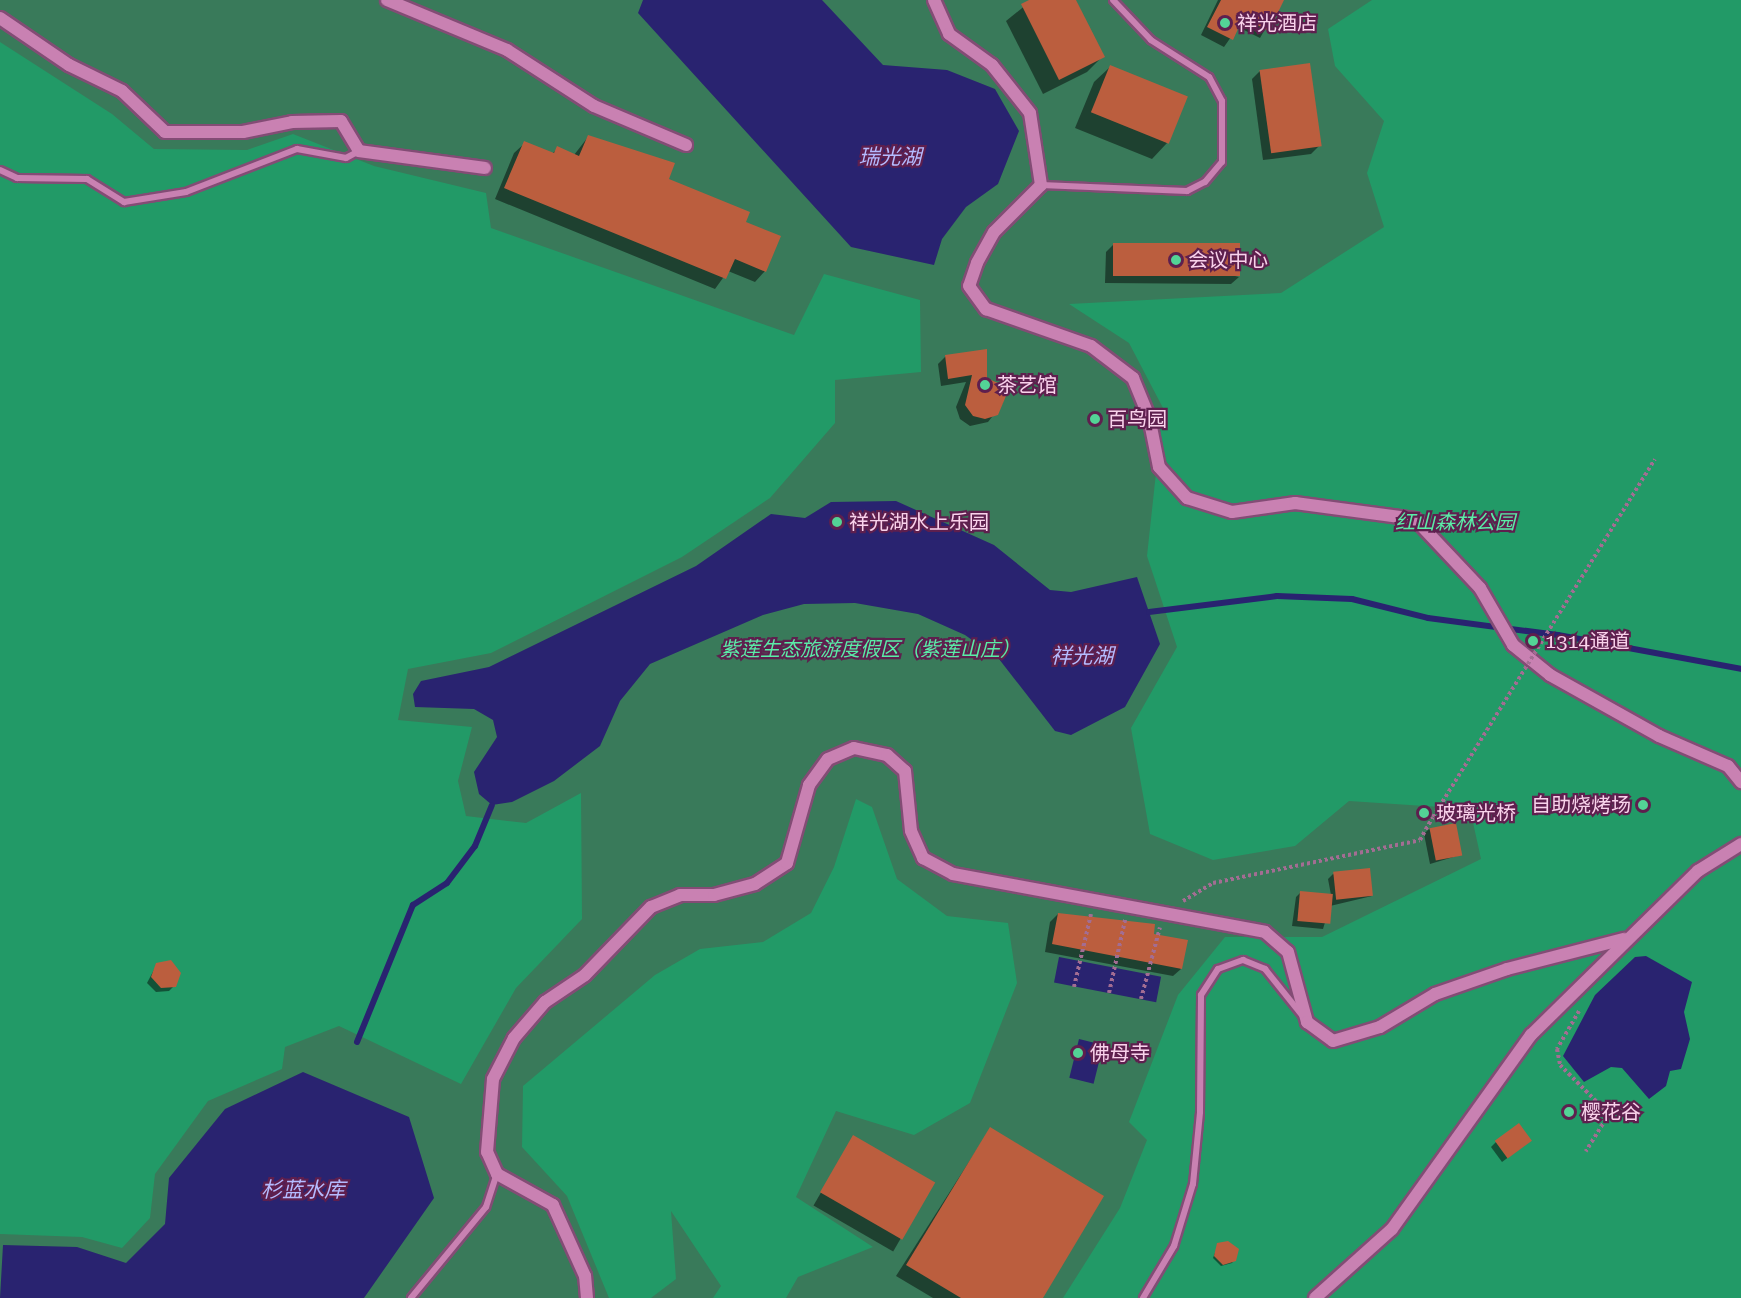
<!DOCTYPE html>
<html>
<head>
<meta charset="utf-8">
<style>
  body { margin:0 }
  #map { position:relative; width:1741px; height:1298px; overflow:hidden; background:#6a2b59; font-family:"Roboto Serif","Noto Sans SC",serif }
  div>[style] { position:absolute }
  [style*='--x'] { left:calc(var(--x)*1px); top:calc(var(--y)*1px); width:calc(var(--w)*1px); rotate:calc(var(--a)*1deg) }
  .green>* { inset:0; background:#397a5a; transform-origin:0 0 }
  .forest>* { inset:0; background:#229a67 }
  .water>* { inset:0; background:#292370; transform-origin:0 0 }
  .shadow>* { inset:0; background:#0007; transform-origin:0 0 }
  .stream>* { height:6px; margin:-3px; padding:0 3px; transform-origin:3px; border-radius:3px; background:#292370 }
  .building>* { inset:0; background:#bb5e3e; transform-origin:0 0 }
  .path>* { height:4px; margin-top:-2px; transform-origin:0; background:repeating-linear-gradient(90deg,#a36d93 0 3px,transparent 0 6px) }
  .roads { filter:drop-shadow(2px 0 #834c75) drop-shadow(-2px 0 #834c75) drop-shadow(0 2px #834c75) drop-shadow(0 -2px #834c75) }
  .street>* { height:6px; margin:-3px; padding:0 3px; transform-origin:3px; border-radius:3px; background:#c981b2 }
  .secondary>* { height:12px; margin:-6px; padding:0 6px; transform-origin:6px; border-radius:6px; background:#c981b2 }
  .path-bridge>* { height:4px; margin-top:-2px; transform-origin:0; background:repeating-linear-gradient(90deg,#a36d93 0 3px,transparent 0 6px) }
  .dots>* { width:16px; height:16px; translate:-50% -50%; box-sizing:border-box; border:3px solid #5e1f4e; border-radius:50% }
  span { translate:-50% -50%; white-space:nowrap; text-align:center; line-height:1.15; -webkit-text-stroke:4.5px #5e1f4e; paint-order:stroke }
  .poi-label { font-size:20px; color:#f9d2eb }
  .left { translate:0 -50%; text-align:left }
  .right { translate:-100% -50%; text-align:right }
  .park-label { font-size:20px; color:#5aeca7; font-style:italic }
  .water-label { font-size:21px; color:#b4bbff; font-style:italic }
</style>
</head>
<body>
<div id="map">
  <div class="green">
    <i style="left:0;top:0;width:1741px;height:1298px"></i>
  </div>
  <div class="forest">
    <i style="clip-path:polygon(1372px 0,1741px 0,1741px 1298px,1063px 1298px,1120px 1208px,1147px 1140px,1129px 1122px,1178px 995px,1225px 937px,1322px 937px,1481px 859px,1470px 809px,1349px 801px,1295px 846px,1213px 860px,1150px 834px,1131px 728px,1177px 647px,1147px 556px,1163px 408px,1129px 343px,1069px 304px,1281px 293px,1384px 227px,1367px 173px,1384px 121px,1335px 66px,1328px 29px)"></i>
    <i style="clip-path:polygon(0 42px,112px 114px,154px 149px,247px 150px,293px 134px,374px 166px,486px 193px,491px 228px,794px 335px,824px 274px,920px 300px,921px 372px,835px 380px,835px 423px,770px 498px,682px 557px,491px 653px,408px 669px,398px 720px,472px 727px,458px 781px,466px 816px,526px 823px,581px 793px,582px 919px,516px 988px,461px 1084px,339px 1026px,285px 1047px,282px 1069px,208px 1101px,155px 1174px,150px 1218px,122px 1248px,82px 1237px,0 1234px)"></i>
    <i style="clip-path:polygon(856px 799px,872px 807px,897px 879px,947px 916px,1008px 923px,1017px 983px,970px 1103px,914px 1135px,836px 1111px,796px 1197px,873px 1247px,798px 1277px,786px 1298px,713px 1298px,721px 1286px,671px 1211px,676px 1279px,651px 1298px,609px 1298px,567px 1196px,522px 1147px,523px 1086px,655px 975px,700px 949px,763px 942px,811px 913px,834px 867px)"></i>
  </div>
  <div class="water">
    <i style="clip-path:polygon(643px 0,822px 0,883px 65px,947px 70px,995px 89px,1019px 131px,998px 184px,966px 207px,942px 239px,934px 265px,851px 247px,638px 13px)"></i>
    <i style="clip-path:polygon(896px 501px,994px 545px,1050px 590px,1071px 592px,1137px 577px,1160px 644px,1125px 707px,1071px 735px,1055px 731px,999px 659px,965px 635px,918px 614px,855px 603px,804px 604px,763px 615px,650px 664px,620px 701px,600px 746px,554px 781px,512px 802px,492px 805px,479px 794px,474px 772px,497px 737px,493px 720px,474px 709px,415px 707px,413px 694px,421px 681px,489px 667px,696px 566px,771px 514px,805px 518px,831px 502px)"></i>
    <i style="clip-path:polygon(1646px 956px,1692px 982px,1684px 1012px,1690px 1039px,1681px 1069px,1670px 1071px,1666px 1086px,1649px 1099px,1622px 1068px,1611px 1067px,1584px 1082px,1563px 1056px,1595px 995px,1635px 957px)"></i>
    <i style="left:1059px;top:957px;width:104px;height:26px;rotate:11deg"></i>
    <i style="left:1079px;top:1039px;width:25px;height:40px;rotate:14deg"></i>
    <i style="clip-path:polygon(303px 1072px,409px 1117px,434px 1198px,364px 1298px,0 1298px,3px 1245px,77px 1247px,126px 1263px,165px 1224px,169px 1178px,225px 1109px)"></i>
  </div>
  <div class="shadow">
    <i style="clip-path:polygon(1032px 0,1075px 0,1103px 56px,1087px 72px,1043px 94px,1006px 21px)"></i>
    <i style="clip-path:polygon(1218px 0,1282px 0,1260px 38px,1238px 27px,1224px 47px,1201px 35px)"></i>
    <i style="clip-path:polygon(1110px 67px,1167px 143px,1152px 159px,1075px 128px,1094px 82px)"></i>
    <i style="clip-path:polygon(1260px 71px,1319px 146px,1311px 154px,1263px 160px,1252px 79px)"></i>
    <i style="clip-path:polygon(588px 137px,673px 164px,667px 180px,744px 223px,765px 271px,755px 282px,728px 271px,715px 289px,495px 199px,514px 153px,525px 143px,552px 154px,558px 148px,574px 155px)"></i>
    <i style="clip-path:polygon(1114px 244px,1239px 277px,1231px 284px,1105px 283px,1106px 252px)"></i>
    <i style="clip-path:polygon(946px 356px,998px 385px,1003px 403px,988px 422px,970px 426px,960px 419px,956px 407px,966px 382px,941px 386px,938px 364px)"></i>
    <i style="clip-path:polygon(1429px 829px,1460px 855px,1430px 864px,1424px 834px)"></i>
    <i style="clip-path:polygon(1333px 874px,1372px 896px,1330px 906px,1323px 929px,1292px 926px,1296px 897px,1301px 892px,1331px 895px,1328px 879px)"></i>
    <i style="clip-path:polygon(1058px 914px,1152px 935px,1181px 969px,1173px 976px,1045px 952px,1050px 922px)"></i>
    <i style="clip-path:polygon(157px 964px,174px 986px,169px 991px,156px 992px,147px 983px)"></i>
    <i style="clip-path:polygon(990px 1129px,1041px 1298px,933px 1298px,896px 1276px)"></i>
    <i style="left:853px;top:1137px;width:92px;height:79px;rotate:30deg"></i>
    <i style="clip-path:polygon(1496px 1142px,1525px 1145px,1502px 1162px,1491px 1147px)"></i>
    <i style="clip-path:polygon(1218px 1245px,1234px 1260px,1232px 1263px,1221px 1266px,1213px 1258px)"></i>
  </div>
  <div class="stream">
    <i style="--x:1149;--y:612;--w:129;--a:-7.1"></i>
    <i style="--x:1277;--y:596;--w:75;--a:2.3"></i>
    <i style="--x:1352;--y:599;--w:78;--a:14"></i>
    <i style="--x:1428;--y:618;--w:131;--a:7.5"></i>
    <i style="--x:1558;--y:635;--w:186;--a:10.5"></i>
    <i style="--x:357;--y:1042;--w:148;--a:-67.8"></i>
    <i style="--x:413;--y:905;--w:40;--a:-32.9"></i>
    <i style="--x:447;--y:883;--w:46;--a:-52.9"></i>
    <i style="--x:475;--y:846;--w:44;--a:-67.5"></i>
  </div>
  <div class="building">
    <i style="clip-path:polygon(1029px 0,1076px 0,1105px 57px,1059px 80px,1021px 4px)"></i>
    <i style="clip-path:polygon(1221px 0,1284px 0,1269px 31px,1243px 18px,1233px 40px,1207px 27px)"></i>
    <i style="left:1310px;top:63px;width:84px;height:51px;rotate:82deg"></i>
    <i style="left:1110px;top:65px;width:84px;height:51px;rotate:22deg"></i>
    <i style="clip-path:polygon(588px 135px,675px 163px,669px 179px,750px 212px,746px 222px,781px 236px,766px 272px,735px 259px,726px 279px,504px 188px,524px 141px,554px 153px,557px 146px,579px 156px)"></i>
    <i style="left:1113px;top:243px;width:127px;height:33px"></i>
    <i style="clip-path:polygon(987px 349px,987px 378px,1000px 384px,1006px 396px,998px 415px,985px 419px,973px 416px,965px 405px,972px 375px,948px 379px,945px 355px)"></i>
    <i style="left:1456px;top:823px;width:33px;height:27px;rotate:79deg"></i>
    <i style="left:1370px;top:868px;width:28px;height:37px;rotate:84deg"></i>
    <i style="left:1300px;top:891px;width:33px;height:30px;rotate:5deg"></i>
    <i style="clip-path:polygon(1058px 913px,1155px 924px,1154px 934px,1188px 940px,1182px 969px,1052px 944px)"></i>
    <i style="clip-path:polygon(171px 960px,181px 973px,176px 987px,161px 988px,151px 977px,156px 963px)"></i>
    <i style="left:1519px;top:1123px;width:22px;height:30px;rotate:54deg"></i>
    <i style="clip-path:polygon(990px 1127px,1104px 1196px,1043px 1298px,961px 1298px,906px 1265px)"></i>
    <i style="left:853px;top:1135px;width:95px;height:66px;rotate:30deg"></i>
    <i style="clip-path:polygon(1228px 1241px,1239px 1249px,1236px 1261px,1223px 1265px,1214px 1256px,1217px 1243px)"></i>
  </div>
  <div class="path">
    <i style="--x:1183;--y:901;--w:35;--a:-31"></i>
    <i style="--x:1213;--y:883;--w:211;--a:-11.7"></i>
    <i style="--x:1420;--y:840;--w:26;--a:-61"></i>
    <i style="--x:1074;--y:987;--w:75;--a:-76.9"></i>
    <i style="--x:1109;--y:993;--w:75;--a:-77.6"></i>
    <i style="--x:1141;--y:999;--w:74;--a:-75.2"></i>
    <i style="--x:1579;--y:1011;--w:44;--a:120.1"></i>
    <i style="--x:1557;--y:1049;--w:16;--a:79"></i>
    <i style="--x:1560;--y:1065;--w:69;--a:45"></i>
    <i style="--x:1609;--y:1114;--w:44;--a:121.9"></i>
  </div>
  <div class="roads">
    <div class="street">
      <i style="--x:0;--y:170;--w:19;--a:25"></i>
      <i style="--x:17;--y:178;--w:70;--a:0.8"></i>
      <i style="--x:87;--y:179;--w:44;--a:31.9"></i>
      <i style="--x:124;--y:202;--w:63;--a:-9.2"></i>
      <i style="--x:186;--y:192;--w:119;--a:-21.2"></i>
      <i style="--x:297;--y:149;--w:50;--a:10.4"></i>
      <i style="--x:346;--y:158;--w:15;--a:-28"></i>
      <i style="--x:1041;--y:185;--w:146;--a:2.4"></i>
      <i style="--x:1187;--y:191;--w:20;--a:-27"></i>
      <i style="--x:1205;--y:182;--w:26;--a:-50"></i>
      <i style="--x:1222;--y:162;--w:61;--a:-90"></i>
      <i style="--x:1222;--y:101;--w:27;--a:-118"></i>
      <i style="--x:1209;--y:77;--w:69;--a:-147.5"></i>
      <i style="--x:1151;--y:40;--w:55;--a:-133.5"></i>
      <i style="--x:411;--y:1298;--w:118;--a:-50.5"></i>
      <i style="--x:486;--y:1207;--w:35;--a:-72"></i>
      <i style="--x:1143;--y:1298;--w:61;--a:-59.2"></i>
      <i style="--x:1174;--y:1246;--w:65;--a:-73"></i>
      <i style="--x:1193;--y:1184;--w:72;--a:-84.4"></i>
      <i style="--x:1200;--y:1112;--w:117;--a:-89.5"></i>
      <i style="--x:1201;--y:995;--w:31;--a:-57"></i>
      <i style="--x:1218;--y:969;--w:27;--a:-20"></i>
      <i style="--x:1243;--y:960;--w:24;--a:22"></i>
      <i style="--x:1265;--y:969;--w:58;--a:51.3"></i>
    </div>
    <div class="secondary">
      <i style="--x:387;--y:0;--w:130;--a:22.6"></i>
      <i style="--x:507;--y:50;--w:103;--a:32.8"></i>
      <i style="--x:594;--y:106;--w:100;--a:23"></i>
      <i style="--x:934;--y:0;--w:37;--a:66"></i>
      <i style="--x:949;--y:34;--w:53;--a:35.8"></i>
      <i style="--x:992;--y:65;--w:61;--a:51.6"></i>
      <i style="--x:1030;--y:113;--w:73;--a:81.3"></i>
      <i style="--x:1041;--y:185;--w:66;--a:135"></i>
      <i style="--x:994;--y:232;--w:35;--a:119"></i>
      <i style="--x:977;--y:263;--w:24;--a:109"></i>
      <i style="--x:969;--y:286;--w:29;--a:54"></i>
      <i style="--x:986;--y:309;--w:111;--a:19.4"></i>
      <i style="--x:1091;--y:346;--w:53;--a:37.3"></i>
      <i style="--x:1133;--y:378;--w:42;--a:67.7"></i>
      <i style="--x:1149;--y:417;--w:51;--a:78.7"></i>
      <i style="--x:1159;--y:467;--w:42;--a:47.9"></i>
      <i style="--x:1187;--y:498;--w:47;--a:17.3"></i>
      <i style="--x:1232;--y:512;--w:64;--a:-8.1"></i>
      <i style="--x:1295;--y:503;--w:121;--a:7.6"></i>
      <i style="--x:1415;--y:519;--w:95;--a:46.7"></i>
      <i style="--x:1480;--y:588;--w:66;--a:59.9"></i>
      <i style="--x:1513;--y:645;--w:48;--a:39"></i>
      <i style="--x:1550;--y:675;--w:125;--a:29.2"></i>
      <i style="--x:1659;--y:736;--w:75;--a:23.5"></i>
      <i style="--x:1728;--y:766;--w:21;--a:51"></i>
      <i style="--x:0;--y:18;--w:83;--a:34.3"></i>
      <i style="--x:69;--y:65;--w:59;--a:26.1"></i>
      <i style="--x:122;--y:91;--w:59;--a:43.6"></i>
      <i style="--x:165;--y:132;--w:78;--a:0"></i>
      <i style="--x:243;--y:132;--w:50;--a:-11.5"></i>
      <i style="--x:292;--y:122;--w:49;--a:-1.2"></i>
      <i style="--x:341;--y:121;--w:35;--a:59"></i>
      <i style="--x:359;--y:151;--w:127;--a:7.7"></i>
      <i style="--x:587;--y:1298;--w:22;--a:-95"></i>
      <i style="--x:585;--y:1276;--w:78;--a:-114.3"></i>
      <i style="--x:553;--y:1205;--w:64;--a:-151"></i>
      <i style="--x:497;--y:1174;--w:24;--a:-114"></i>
      <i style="--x:487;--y:1152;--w:73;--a:-85.3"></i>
      <i style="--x:493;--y:1079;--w:46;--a:-62.9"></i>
      <i style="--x:514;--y:1038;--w:48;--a:-49.3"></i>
      <i style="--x:545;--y:1002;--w:48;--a:-34"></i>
      <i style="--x:585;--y:975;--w:95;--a:-45.9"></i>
      <i style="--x:651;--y:907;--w:31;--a:-22"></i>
      <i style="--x:680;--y:895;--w:34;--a:0"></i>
      <i style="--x:714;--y:895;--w:42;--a:-15"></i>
      <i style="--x:755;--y:884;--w:38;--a:-33"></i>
      <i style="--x:787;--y:863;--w:81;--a:-74.2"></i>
      <i style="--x:809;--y:785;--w:32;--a:-54"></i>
      <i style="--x:828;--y:759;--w:28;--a:-23"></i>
      <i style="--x:854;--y:748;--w:34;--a:12"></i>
      <i style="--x:887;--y:755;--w:24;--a:42"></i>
      <i style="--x:905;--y:771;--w:60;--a:84.3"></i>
      <i style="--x:911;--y:831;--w:30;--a:66"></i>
      <i style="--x:923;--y:858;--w:34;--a:28"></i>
      <i style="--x:953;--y:874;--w:317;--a:10.5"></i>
      <i style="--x:1265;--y:932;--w:30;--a:41"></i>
      <i style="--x:1288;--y:952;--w:73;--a:74.8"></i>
      <i style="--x:1307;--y:1022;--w:32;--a:36"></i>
      <i style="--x:1333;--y:1041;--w:49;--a:-16.6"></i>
      <i style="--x:1380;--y:1027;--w:64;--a:-31"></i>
      <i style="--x:1435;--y:994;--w:76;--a:-19.1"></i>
      <i style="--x:1507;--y:969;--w:121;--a:-14.4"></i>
      <i style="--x:1315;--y:1298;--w:103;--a:-41.9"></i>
      <i style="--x:1392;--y:1229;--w:239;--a:-54.4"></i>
      <i style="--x:1531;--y:1035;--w:234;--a:-44.5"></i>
      <i style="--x:1698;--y:871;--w:51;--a:-32.1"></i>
    </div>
  </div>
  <div class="path-bridge">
    <i style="--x:1433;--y:817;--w:421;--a:-58.2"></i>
  </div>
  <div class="dots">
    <i style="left:1225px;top:23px;background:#53d396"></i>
    <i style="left:1176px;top:260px;background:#53d396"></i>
    <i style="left:985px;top:385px;background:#53d396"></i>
    <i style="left:1095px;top:419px;background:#53d396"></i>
    <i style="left:837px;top:522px;background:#53d396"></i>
    <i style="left:1533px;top:641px;background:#53d396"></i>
    <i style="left:1643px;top:805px;background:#53d396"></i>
    <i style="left:1424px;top:813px;background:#53d396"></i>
    <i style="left:1078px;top:1053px;background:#53d396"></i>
    <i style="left:1569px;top:1112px;background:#53d396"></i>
  </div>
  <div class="poi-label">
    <span class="left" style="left:1237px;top:23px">祥光酒店</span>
    <span class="left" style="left:1188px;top:260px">会议中心</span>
    <span class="left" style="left:997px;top:385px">茶艺馆</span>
    <span class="left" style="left:1107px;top:419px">百鸟园</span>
    <span class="left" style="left:849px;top:522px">祥光湖水上乐园</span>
    <span class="left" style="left:1545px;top:641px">1314通道</span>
    <span class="right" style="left:1631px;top:805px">自助烧烤场</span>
    <span class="left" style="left:1436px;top:813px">玻璃光桥</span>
    <span class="left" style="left:1090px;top:1053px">佛母寺</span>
    <span class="left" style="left:1581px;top:1112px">樱花谷</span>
  </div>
  <div class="park-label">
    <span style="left:1455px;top:522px">红山森林公园</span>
    <span style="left:870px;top:649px">紫莲生态旅游度假区（紫莲山庄）</span>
  </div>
  <div class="water-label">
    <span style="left:890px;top:157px">瑞光湖</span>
    <span style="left:1082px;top:656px">祥光湖</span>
    <span style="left:303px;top:1190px">杉蓝水库</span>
  </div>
</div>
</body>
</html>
